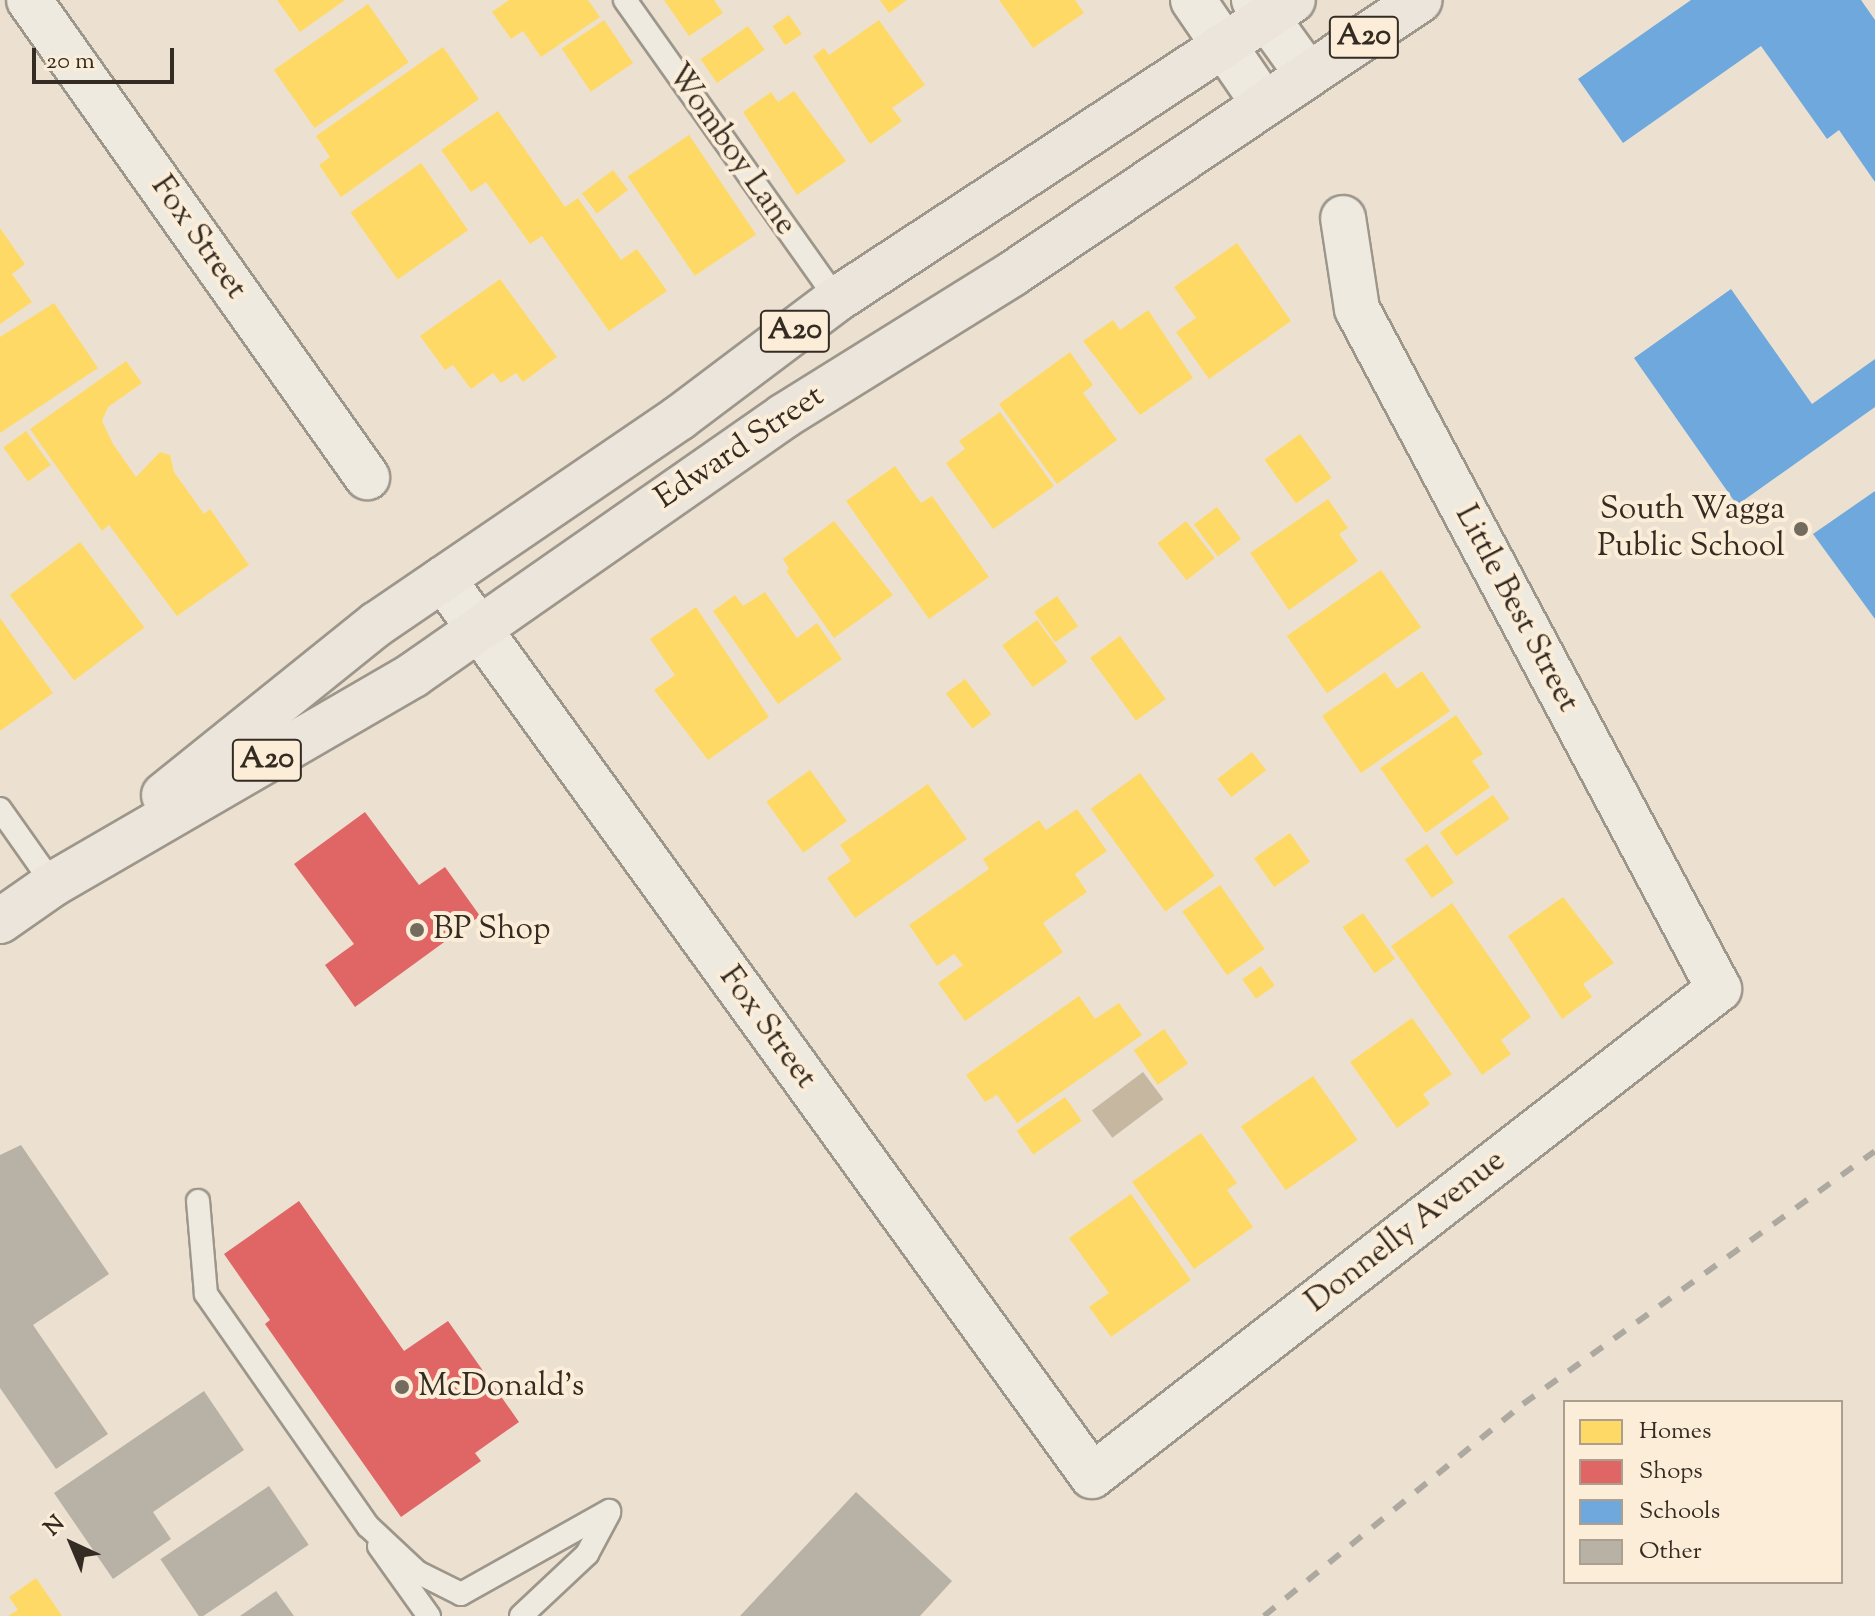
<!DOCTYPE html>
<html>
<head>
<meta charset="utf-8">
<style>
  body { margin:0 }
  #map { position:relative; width:1875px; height:1616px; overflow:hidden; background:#ece1d0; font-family:"Sorts Mill Goudy",serif }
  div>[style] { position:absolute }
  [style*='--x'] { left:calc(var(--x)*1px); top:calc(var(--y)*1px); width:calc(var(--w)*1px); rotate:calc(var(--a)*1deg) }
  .water>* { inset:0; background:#c6b7a0; transform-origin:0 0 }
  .homes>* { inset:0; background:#ffd966; transform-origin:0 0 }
  .shops>* { inset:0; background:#e06666 }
  .schools>* { inset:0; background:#6fa8dc }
  .building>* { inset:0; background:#b8b1a5; transform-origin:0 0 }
  .roads { filter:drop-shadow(2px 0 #9d968b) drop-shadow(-2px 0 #9d968b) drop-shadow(0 2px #9d968b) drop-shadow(0 -2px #9d968b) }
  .lane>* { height:22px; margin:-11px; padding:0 11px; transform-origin:11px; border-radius:11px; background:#efeae0 }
  .street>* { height:44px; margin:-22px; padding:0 22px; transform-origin:22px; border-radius:22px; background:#efeae0 }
  .secondary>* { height:44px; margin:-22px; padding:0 22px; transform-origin:22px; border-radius:22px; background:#efeae0 }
  .highway>* { height:44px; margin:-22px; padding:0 22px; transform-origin:22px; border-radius:22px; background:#ece5dc }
  .rail>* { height:6px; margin-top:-3px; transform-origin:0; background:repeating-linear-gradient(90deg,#ada8a0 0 14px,transparent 0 28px) }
  .dots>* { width:22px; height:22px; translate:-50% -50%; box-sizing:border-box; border:4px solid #fbedd8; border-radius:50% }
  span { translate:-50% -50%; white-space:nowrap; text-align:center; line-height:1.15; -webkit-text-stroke:8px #fbedd8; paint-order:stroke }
  .shield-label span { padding:2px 6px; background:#fbedd8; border:2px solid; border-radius:6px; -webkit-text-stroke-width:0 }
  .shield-label { font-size:30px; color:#342b22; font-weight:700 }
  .street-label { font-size:32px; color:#342b22 }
  .poi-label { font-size:32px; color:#342b22 }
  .right { translate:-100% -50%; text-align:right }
  .left { translate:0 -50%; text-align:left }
  .legend { position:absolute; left:1563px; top:1400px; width:280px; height:184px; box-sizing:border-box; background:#fbedd8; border:2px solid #ab9f8f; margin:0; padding:10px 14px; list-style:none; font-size:24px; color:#342b22 }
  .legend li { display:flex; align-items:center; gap:16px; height:40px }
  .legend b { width:40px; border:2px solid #ab9f8f }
  .north { position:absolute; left:32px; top:1504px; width:80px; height:80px; -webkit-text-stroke:6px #fbedd8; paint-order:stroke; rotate:316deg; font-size:22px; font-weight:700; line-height:32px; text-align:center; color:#342b22 }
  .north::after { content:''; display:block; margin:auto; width:28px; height:36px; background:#342b22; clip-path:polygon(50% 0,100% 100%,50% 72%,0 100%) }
  .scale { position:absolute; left:32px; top:48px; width:142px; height:36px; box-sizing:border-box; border:4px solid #342b22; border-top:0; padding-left:10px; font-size:24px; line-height:28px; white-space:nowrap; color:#342b22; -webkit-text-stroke:6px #fbedd8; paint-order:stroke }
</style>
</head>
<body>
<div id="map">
  <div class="water">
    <i style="left:1143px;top:1072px;width:34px;height:64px;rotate:53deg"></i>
  </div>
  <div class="homes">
    <i style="clip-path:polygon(277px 0,345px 0,300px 32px)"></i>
    <i style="clip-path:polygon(509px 0,588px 0,600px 17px,541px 57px,523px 31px,511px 39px,492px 12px)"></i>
    <i style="clip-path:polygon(664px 0,714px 0,723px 13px,689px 36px)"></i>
    <i style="clip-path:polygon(880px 0,907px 0,889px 13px)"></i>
    <i style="clip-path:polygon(999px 0,1075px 0,1084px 13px,1033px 48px)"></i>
    <i style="left:368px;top:4px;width:71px;height:115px;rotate:55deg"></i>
    <i style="left:789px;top:15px;width:23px;height:20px;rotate:56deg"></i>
    <i style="left:604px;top:20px;width:52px;height:51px;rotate:56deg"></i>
    <i style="clip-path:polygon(879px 20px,925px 85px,892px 108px,902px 121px,870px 144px,813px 56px,824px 48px,829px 55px)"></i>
    <i style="left:748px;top:26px;width:29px;height:58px;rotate:55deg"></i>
    <i style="clip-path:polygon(443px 47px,479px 99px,341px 197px,319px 165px,330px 157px,316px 136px)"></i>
    <i style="clip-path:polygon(794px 91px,846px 161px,797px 195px,743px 112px,771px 92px,778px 102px)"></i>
    <i style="clip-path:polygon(498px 111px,565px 207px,578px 198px,621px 260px,637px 249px,667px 291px,609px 331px,542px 236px,530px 244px,486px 182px,471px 192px,441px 150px)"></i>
    <i style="left:689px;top:135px;width:120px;height:74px;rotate:56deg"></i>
    <i style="left:421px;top:163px;width:82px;height:86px;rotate:55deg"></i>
    <i style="left:613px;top:170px;width:25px;height:39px;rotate:53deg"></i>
    <i style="clip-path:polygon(0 228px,25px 264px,12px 274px,32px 302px,0 324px)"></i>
    <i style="clip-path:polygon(1237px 243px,1291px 321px,1209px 379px,1176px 332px,1196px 318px,1174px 287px)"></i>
    <i style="clip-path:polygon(500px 279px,557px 357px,523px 382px,516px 373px,501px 383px,493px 373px,471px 389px,453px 365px,445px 370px,420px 336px)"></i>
    <i style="clip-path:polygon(54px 303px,98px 368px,0 433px,0 337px)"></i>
    <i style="clip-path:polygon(1148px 310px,1193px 378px,1140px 415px,1083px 341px,1113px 320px,1120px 330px)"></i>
    <i style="clip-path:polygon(1070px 352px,1093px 385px,1083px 393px,1117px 440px,1057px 484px,999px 404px)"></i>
    <i style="clip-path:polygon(126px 361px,142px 383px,108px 407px,102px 421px,113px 444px,136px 477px,160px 452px,170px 455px,174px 472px,204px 514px,210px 509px,249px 565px,177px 616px,109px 525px,102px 531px,30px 429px)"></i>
    <i style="clip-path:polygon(1000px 412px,1054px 486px,993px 529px,946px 463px,965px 449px,959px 441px)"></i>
    <i style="left:26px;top:431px;width:42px;height:28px;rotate:54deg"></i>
    <i style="left:1300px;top:434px;width:54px;height:44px;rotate:54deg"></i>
    <i style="clip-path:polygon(895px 466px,921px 503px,932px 496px,989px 577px,929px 619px,846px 501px)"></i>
    <i style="clip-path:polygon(1328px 499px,1348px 528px,1339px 534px,1358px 561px,1289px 610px,1250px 553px)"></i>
    <i style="left:1217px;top:507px;width:40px;height:29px;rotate:53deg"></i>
    <i style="clip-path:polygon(834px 521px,893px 595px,834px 638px,786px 571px,789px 569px,783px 559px)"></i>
    <i style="left:1186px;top:521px;width:47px;height:36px;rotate:52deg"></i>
    <i style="left:80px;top:542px;width:107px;height:88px;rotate:53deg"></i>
    <i style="left:1381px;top:570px;width:70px;height:115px;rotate:55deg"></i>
    <i style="clip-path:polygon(765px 592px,797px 638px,817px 623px,842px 659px,778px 704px,713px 611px,735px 595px,743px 606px)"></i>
    <i style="left:1057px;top:596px;width:37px;height:28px;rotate:55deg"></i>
    <i style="clip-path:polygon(696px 607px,769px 717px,708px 760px,654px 690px,675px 675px,650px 639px)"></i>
    <i style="clip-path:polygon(0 618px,53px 693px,0 731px)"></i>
    <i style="left:1037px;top:620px;width:52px;height:43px;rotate:54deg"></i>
    <i style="left:1120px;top:636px;width:78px;height:37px;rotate:54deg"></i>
    <i style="clip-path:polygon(1422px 671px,1450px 711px,1361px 773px,1322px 716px,1385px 672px,1397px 689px)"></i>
    <i style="left:965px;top:679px;width:44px;height:24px;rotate:53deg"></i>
    <i style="clip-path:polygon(1456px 715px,1483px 754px,1472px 761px,1490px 787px,1426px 833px,1380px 768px)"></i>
    <i style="left:1252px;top:752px;width:23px;height:44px;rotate:52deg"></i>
    <i style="left:810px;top:770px;width:63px;height:54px;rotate:54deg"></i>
    <i style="left:1140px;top:773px;width:127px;height:61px;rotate:54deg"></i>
    <i style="clip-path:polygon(928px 784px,967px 839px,855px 918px,827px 878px,851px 861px,840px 845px)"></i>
    <i style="left:1493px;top:795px;width:29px;height:65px;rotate:55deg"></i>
    <i style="clip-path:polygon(1077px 809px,1107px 851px,1075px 874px,1087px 892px,1043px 923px,1063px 952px,965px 1021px,938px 983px,963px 965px,954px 954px,937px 966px,909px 925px,989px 869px,983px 859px,1039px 820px,1046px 830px)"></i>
    <i style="left:1290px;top:833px;width:35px;height:44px;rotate:55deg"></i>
    <i style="left:1427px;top:844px;width:47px;height:27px;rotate:55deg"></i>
    <i style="left:1220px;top:885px;width:78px;height:46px;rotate:55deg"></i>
    <i style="clip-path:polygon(1563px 897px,1614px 963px,1583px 984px,1592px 997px,1562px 1019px,1508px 936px)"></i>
    <i style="clip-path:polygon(1452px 903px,1531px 1017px,1501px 1040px,1511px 1054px,1482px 1075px,1391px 946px)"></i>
    <i style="left:1363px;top:913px;width:56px;height:25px;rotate:55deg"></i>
    <i style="left:1261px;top:966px;width:24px;height:23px;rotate:55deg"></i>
    <i style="clip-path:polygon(1079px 996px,1095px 1019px,1119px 1003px,1142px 1035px,1017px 1123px,997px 1095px,985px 1102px,966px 1075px)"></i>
    <i style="clip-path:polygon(1412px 1018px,1452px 1074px,1423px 1094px,1430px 1104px,1397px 1128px,1350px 1062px)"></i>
    <i style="left:1164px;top:1029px;width:42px;height:37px;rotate:55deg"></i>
    <i style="left:1313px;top:1076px;width:78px;height:88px;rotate:55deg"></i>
    <i style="left:1065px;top:1097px;width:29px;height:59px;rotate:55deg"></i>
    <i style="clip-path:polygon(1201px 1133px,1237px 1183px,1227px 1190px,1253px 1227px,1194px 1269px,1132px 1182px)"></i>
    <i style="clip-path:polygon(1131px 1194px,1191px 1280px,1111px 1337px,1089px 1307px,1109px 1293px,1069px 1238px)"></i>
    <i style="clip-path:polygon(36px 1578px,62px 1616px,8px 1616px,18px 1610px,9px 1597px)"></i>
  </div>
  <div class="shops">
    <i style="clip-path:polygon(365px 812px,419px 885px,445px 867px,480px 916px,355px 1007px,325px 965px,354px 944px,294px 864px)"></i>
    <i style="clip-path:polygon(299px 1201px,404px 1351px,448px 1321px,519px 1422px,475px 1453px,481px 1461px,401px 1517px,265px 1324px,270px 1320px,224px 1254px)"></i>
  </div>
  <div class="schools">
    <i style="clip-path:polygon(1691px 0,1861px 0,1875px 20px,1875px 182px,1839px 130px,1827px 139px,1761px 46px,1623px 143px,1578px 79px)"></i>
    <i style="clip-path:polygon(1731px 289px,1812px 404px,1875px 359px,1875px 407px,1737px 505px,1634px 358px)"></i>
    <i style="clip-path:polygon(1875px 491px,1875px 619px,1813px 534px)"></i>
  </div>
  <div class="building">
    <i style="clip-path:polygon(21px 1145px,109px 1274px,33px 1325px,108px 1434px,56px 1469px,0 1388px,0 1155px)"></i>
    <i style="clip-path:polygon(204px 1391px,244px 1450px,153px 1512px,171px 1539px,113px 1579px,54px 1493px)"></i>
    <i style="left:269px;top:1486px;width:71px;height:131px;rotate:56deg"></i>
    <i style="clip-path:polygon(856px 1492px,952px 1581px,920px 1616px,740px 1616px)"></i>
    <i style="clip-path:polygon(276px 1591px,294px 1616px,240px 1616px)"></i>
  </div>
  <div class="roads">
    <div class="lane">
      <i style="--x:625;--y:0;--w:367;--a:54.7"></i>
      <i style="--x:0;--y:809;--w:92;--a:54.8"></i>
      <i style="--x:198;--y:1201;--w:93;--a:85.1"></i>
      <i style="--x:206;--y:1294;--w:283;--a:55.1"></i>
      <i style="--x:368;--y:1526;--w:67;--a:43.2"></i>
      <i style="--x:417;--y:1572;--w:49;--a:26.6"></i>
      <i style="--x:461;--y:1594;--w:170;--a:-29.3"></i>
      <i style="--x:379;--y:1546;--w:86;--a:54.5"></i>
      <i style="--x:521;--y:1616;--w:91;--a:-43.2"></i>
      <i style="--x:587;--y:1554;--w:47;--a:-61.8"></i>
    </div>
    <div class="street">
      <i style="--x:29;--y:0;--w:585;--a:54.68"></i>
      <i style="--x:443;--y:579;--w:1107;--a:54.11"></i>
      <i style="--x:1092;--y:1476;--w:794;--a:-37.84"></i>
      <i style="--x:1719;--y:989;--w:770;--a:-118.03"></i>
      <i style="--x:1357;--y:309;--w:92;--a:-98.7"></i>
    </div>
    <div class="secondary">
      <i style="--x:1193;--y:0;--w:126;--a:55.7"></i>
      <i style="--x:1254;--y:0;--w:92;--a:54.2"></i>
    </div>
    <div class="highway">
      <i style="--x:164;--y:795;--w:273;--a:-38.8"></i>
      <i style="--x:377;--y:624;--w:366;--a:-34.3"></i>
      <i style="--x:679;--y:418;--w:198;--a:-37"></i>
      <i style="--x:837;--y:299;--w:545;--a:-33.25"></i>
      <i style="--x:0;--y:921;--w:65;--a:-34.9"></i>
      <i style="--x:53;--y:884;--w:416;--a:-30.1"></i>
      <i style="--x:413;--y:675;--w:452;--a:-34.9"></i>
      <i style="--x:784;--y:416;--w:269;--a:-31.9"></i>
      <i style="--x:1012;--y:274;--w:491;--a:-33.9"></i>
    </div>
  </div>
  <div class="rail">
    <i style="--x:1264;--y:1616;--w:335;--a:-39.3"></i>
    <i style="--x:1523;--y:1404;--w:433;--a:-35.7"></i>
  </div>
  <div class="dots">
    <i style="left:1801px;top:529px;background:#746b5f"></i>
    <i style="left:417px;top:930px;background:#746b5f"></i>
    <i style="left:402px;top:1387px;background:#746b5f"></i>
  </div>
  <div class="shield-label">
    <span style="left:1364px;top:37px">A20</span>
    <span style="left:795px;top:331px">A20</span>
    <span style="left:267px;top:760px">A20</span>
  </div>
  <div class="street-label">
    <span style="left:731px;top:150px;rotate:55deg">Womboy Lane</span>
    <span style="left:198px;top:238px;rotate:55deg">Fox Street</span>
    <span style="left:740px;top:448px;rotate:-34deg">Edward Street</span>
    <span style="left:1516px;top:609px;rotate:62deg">Little Best Street</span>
    <span style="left:767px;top:1028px;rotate:54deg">Fox Street</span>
    <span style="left:1406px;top:1232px;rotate:-38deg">Donnelly Avenue</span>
  </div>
  <div class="poi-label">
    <span class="right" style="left:1785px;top:529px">South Wagga<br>Public School</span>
    <span class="left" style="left:433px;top:930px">BP Shop</span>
    <span class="left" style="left:418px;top:1387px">McDonald's</span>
  </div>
  <ul class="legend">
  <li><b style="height:22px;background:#ffd966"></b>Homes</li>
  <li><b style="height:22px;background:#e06666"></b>Shops</li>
  <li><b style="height:22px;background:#6fa8dc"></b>Schools</li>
  <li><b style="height:22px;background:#b8b1a5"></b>Other</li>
  </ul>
  <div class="north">N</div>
  <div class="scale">20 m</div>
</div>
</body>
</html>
